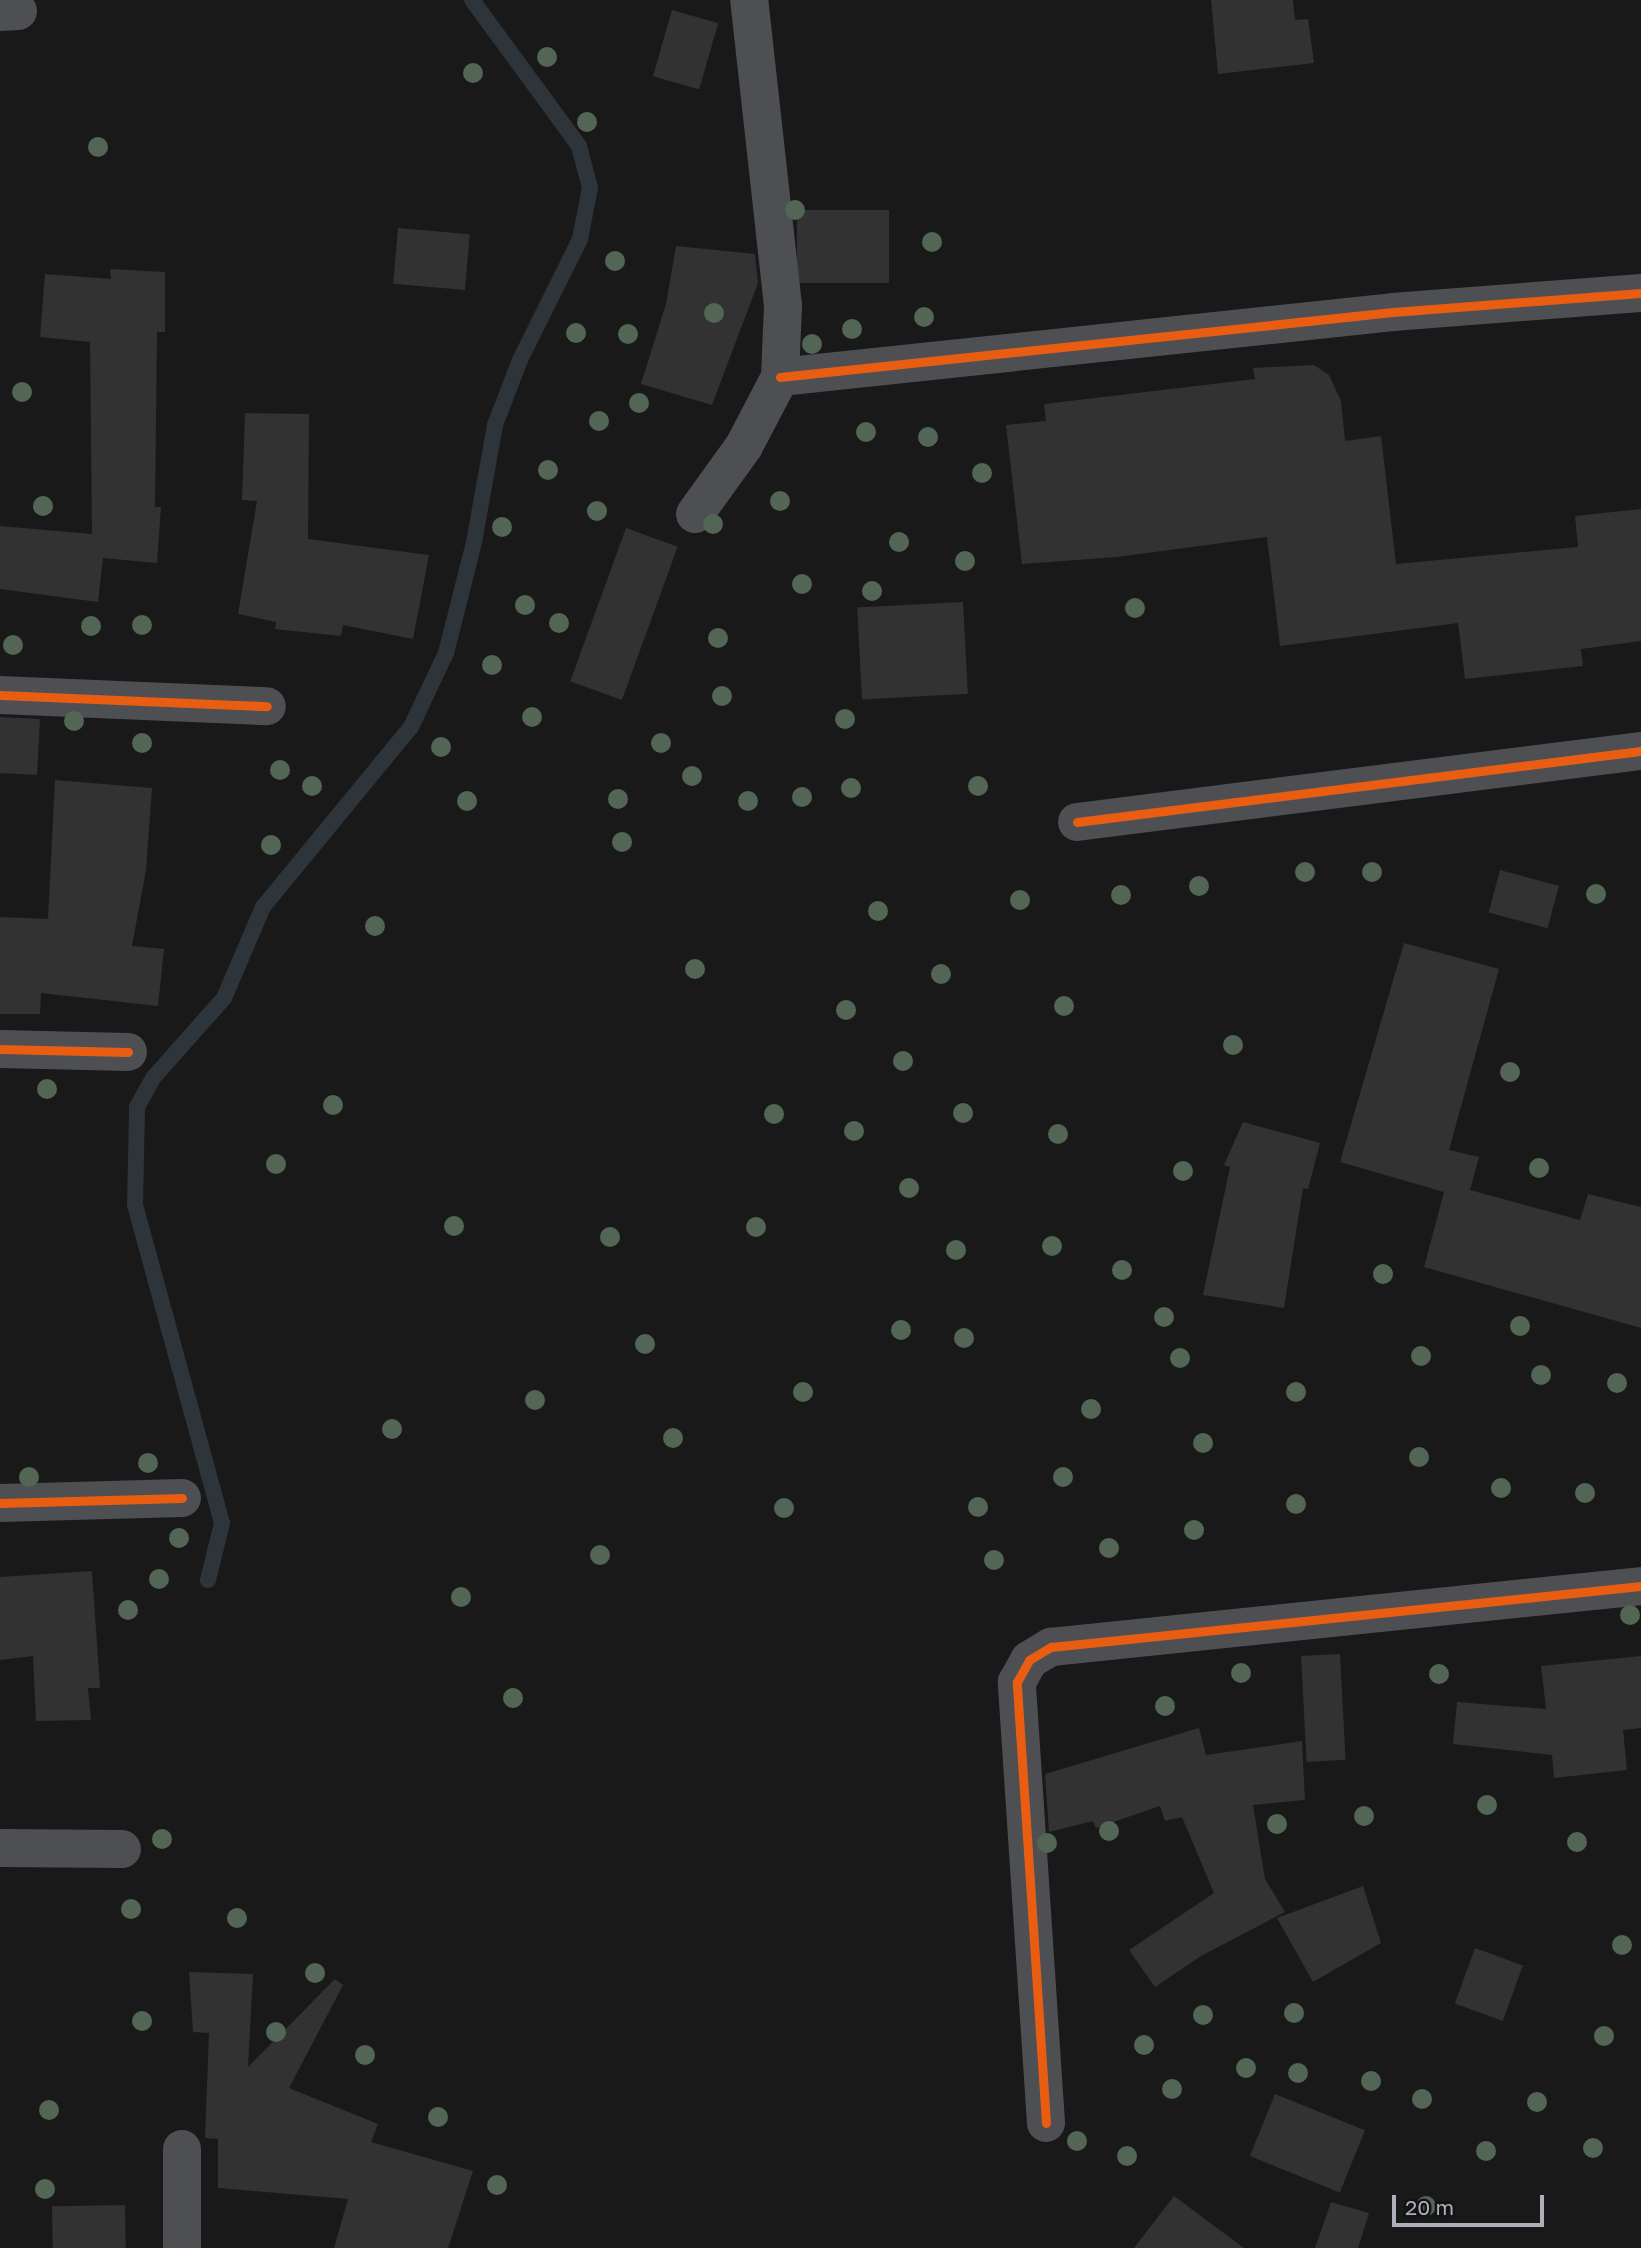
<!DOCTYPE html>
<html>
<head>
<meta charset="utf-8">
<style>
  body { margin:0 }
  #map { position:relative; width:1641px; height:2248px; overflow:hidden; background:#191919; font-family:"Golos Text",sans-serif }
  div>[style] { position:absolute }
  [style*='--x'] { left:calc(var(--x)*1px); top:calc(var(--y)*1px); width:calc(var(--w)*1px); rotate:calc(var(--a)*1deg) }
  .stream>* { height:16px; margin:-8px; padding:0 8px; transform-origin:8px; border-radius:8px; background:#2d353b }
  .building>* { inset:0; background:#323233; transform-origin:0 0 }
  .street>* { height:38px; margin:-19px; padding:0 19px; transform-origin:19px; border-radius:19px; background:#4d4f52 }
  .cycleway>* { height:9px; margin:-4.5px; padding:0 4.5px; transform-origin:4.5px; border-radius:4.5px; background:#e95d12 }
  .trees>* { width:20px; height:20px; margin:-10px; border-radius:50%; background:#536554 }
  span { translate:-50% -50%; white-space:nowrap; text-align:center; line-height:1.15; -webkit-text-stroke:5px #131315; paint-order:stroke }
  .scale { position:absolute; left:1392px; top:2195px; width:152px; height:32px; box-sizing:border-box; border:4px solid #abb0b9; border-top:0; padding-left:9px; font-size:21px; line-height:24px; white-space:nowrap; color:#abb0b9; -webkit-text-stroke:5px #131315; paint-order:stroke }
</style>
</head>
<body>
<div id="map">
  <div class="stream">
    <i style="--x:208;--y:1580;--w:59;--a:-76.2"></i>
    <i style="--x:222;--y:1523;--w:329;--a:-105.3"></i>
    <i style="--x:135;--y:1206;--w:99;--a:-88.8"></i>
    <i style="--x:137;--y:1107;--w:33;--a:-61"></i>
    <i style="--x:153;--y:1078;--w:107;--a:-48.4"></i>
    <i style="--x:224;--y:998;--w:99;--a:-66.8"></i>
    <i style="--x:263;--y:907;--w:233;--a:-50.6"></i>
    <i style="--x:411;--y:727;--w:82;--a:-64.7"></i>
    <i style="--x:446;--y:653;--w:114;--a:-75.8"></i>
    <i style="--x:474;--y:542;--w:119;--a:-79.8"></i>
    <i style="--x:495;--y:425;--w:70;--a:-69"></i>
    <i style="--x:520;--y:360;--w:135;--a:-63.6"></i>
    <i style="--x:580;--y:239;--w:52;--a:-78.9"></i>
    <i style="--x:590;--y:188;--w:43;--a:-104.7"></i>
    <i style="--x:579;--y:146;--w:181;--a:-126.2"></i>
  </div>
  <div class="building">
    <i style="clip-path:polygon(1211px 0,1293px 0,1295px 20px,1308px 19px,1314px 63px,1218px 74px)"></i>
    <i style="left:672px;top:10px;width:48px;height:69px;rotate:16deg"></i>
    <i style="left:889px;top:210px;width:73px;height:92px;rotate:90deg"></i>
    <i style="left:398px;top:228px;width:72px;height:56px;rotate:5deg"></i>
    <i style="clip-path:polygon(676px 246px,755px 254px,758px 283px,712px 405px,641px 384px,666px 304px)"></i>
    <i style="clip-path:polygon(110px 269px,165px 272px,165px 332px,157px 332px,155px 507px,161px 507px,157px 563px,103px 558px,98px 602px,0 589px,0 526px,92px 534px,90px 342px,40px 337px,45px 274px,111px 279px)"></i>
    <i style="clip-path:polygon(1314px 365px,1329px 375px,1341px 401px,1345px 441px,1381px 436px,1396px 564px,1578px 547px,1575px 516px,1641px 509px,1641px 641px,1581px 649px,1583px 666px,1465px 679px,1458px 623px,1280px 646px,1267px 537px,1117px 557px,1022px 564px,1006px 425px,1046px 421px,1044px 404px,1255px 379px,1253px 368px)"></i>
    <i style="clip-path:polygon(245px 413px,309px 414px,308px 539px,429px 555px,413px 639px,343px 625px,341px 636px,275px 629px,276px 622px,238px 614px,257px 501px,242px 500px)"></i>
    <i style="left:626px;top:528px;width:55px;height:163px;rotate:20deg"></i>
    <i style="left:963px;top:602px;width:92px;height:106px;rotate:87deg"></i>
    <i style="left:0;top:717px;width:40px;height:56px;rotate:3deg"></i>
    <i style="clip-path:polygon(55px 780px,152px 788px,146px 870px,132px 946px,164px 949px,158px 1006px,41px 993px,40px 1014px,0 1014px,0 917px,48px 919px)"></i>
    <i style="left:1500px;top:870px;width:61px;height:44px;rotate:15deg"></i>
    <i style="clip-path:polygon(1404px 943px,1499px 969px,1449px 1150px,1479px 1157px,1470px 1190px,1580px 1220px,1588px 1194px,1641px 1207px,1641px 1328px,1424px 1267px,1444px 1192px,1340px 1162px)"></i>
    <i style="clip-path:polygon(1243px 1122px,1320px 1143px,1308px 1189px,1303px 1188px,1284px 1308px,1203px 1295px,1230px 1167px,1224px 1165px)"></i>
    <i style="clip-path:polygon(92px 1571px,100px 1688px,88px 1688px,91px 1720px,36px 1721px,33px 1656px,0 1660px,0 1577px)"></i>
    <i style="left:1340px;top:1654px;width:106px;height:39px;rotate:87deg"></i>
    <i style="clip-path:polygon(1641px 1656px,1641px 1728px,1623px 1730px,1627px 1770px,1554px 1778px,1552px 1755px,1453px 1744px,1457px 1702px,1546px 1709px,1541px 1666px)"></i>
    <i style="clip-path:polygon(1199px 1728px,1206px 1755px,1302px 1741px,1305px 1800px,1253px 1805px,1265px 1879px,1285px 1912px,1201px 1956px,1155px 1987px,1129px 1950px,1214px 1893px,1182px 1817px,1165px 1821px,1160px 1806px,1096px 1828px,1093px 1821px,1049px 1832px,1045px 1774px)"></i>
    <i style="clip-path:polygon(1363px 1886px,1381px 1943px,1313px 1982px,1277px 1918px)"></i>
    <i style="left:1475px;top:1948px;width:51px;height:59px;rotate:20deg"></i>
    <i style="clip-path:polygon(189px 1972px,253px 1974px,248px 2067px,335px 1979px,343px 1985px,289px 2088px,378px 2124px,371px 2142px,473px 2171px,448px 2248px,334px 2248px,348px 2199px,218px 2188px,218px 2139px,205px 2138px,209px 2033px,193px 2032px)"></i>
    <i style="left:1275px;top:2094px;width:97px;height:67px;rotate:22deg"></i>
    <i style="clip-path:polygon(1174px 2196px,1244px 2248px,1134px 2248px)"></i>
    <i style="clip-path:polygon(1331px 2202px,1369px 2213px,1358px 2248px,1315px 2248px)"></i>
    <i style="left:125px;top:2205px;width:43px;height:73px;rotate:89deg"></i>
  </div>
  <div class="street">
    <i style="--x:0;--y:12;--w:18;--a:-3"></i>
    <i style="--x:780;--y:377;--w:616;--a:-6.05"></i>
    <i style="--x:1393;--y:312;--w:249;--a:-4.4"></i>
    <i style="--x:695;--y:514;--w:84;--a:-54.2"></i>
    <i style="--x:744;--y:446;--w:78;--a:-62.4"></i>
    <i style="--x:780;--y:377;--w:71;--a:-87.6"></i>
    <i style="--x:783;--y:306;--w:308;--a:-96.3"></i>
    <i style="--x:0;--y:695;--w:267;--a:2.4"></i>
    <i style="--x:1077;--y:822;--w:568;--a:-7.18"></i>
    <i style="--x:0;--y:1049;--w:128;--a:1.3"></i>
    <i style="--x:0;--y:1503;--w:182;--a:-1.6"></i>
    <i style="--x:0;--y:1848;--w:122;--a:0.5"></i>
    <i style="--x:1046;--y:2123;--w:442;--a:-93.8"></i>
    <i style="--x:1017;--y:1682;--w:25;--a:-61"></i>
    <i style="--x:1029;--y:1660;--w:26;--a:-31"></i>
    <i style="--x:1051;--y:1647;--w:593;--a:-5.9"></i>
    <i style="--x:182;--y:2248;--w:99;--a:-90"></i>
  </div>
  <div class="cycleway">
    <i style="--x:780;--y:377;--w:616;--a:-6.05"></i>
    <i style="--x:1393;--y:312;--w:249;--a:-4.4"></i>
    <i style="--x:0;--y:695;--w:267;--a:2.4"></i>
    <i style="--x:1077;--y:822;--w:568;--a:-7.18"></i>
    <i style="--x:0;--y:1049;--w:128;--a:1.3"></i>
    <i style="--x:0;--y:1503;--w:182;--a:-1.6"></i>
    <i style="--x:1046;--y:2123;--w:442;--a:-93.8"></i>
    <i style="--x:1017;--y:1682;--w:25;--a:-61"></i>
    <i style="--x:1029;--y:1660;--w:26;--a:-31"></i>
    <i style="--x:1051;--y:1647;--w:593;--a:-5.9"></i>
  </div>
  <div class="trees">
    <i style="left:547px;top:57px"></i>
    <i style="left:473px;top:73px"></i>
    <i style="left:587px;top:122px"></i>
    <i style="left:98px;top:147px"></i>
    <i style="left:795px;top:210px"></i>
    <i style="left:932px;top:242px"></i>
    <i style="left:615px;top:261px"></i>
    <i style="left:714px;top:313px"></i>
    <i style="left:924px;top:317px"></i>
    <i style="left:852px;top:329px"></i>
    <i style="left:576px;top:333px"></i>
    <i style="left:628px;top:334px"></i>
    <i style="left:812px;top:344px"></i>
    <i style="left:22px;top:392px"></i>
    <i style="left:639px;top:403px"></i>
    <i style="left:599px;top:421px"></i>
    <i style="left:866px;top:432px"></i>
    <i style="left:928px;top:437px"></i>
    <i style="left:548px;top:470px"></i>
    <i style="left:982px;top:473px"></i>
    <i style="left:780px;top:501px"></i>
    <i style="left:43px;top:506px"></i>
    <i style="left:597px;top:511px"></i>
    <i style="left:713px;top:524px"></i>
    <i style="left:502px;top:527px"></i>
    <i style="left:899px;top:542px"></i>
    <i style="left:965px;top:561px"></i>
    <i style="left:802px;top:584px"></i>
    <i style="left:872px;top:591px"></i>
    <i style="left:525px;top:605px"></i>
    <i style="left:1135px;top:608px"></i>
    <i style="left:559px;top:623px"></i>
    <i style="left:142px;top:625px"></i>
    <i style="left:91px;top:626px"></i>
    <i style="left:718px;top:638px"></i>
    <i style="left:13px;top:645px"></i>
    <i style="left:492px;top:665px"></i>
    <i style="left:722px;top:696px"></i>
    <i style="left:532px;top:717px"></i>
    <i style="left:845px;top:719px"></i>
    <i style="left:74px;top:721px"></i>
    <i style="left:142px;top:743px"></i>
    <i style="left:661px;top:743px"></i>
    <i style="left:441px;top:747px"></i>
    <i style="left:280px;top:770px"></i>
    <i style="left:692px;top:776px"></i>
    <i style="left:312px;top:786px"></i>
    <i style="left:978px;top:786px"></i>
    <i style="left:851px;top:788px"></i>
    <i style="left:802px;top:797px"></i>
    <i style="left:618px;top:799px"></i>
    <i style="left:467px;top:801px"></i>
    <i style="left:748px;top:801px"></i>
    <i style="left:622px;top:842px"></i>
    <i style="left:271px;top:845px"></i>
    <i style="left:1305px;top:872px"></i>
    <i style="left:1372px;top:872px"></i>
    <i style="left:1199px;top:886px"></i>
    <i style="left:1596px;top:894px"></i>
    <i style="left:1121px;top:895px"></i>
    <i style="left:1020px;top:900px"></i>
    <i style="left:878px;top:911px"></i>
    <i style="left:375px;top:926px"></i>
    <i style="left:695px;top:969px"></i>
    <i style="left:941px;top:974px"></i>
    <i style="left:1064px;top:1006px"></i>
    <i style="left:846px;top:1010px"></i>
    <i style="left:1233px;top:1045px"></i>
    <i style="left:903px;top:1061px"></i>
    <i style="left:1510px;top:1072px"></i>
    <i style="left:47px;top:1089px"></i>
    <i style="left:333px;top:1105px"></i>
    <i style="left:963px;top:1113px"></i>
    <i style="left:774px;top:1114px"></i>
    <i style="left:854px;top:1131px"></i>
    <i style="left:1058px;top:1134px"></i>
    <i style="left:276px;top:1164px"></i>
    <i style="left:1539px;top:1168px"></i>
    <i style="left:1183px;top:1171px"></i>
    <i style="left:909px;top:1188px"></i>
    <i style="left:454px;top:1226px"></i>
    <i style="left:756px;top:1227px"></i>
    <i style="left:610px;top:1237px"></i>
    <i style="left:1052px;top:1246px"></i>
    <i style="left:956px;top:1250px"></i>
    <i style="left:1122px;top:1270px"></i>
    <i style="left:1383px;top:1274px"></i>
    <i style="left:1164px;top:1317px"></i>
    <i style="left:1520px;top:1326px"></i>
    <i style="left:901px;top:1330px"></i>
    <i style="left:964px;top:1338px"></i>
    <i style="left:645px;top:1344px"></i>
    <i style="left:1421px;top:1356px"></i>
    <i style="left:1180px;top:1358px"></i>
    <i style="left:1541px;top:1375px"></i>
    <i style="left:1617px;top:1383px"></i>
    <i style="left:803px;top:1392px"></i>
    <i style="left:1296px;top:1392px"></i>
    <i style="left:535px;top:1400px"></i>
    <i style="left:1091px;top:1409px"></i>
    <i style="left:392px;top:1429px"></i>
    <i style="left:673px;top:1438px"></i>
    <i style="left:1203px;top:1443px"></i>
    <i style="left:1419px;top:1457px"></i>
    <i style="left:148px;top:1463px"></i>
    <i style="left:29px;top:1477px"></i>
    <i style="left:1063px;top:1477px"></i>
    <i style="left:1501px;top:1488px"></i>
    <i style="left:1585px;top:1493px"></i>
    <i style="left:1296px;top:1504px"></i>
    <i style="left:978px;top:1507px"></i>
    <i style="left:784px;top:1508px"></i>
    <i style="left:1194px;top:1530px"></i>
    <i style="left:179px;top:1538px"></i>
    <i style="left:1109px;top:1548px"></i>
    <i style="left:600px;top:1555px"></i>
    <i style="left:994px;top:1560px"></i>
    <i style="left:159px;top:1579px"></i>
    <i style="left:461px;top:1597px"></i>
    <i style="left:128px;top:1610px"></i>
    <i style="left:1630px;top:1615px"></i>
    <i style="left:1241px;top:1673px"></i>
    <i style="left:1439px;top:1674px"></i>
    <i style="left:513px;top:1698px"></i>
    <i style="left:1165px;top:1706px"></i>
    <i style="left:1487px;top:1805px"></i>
    <i style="left:1364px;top:1816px"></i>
    <i style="left:1277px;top:1824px"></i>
    <i style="left:1109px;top:1831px"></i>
    <i style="left:162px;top:1839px"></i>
    <i style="left:1577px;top:1842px"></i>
    <i style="left:1047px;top:1843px"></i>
    <i style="left:131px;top:1909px"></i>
    <i style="left:237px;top:1918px"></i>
    <i style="left:1622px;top:1945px"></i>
    <i style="left:315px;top:1973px"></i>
    <i style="left:1294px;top:2013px"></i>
    <i style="left:1203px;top:2015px"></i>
    <i style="left:142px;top:2021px"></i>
    <i style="left:276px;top:2032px"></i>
    <i style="left:1604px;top:2036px"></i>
    <i style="left:1144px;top:2045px"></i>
    <i style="left:365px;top:2055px"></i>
    <i style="left:1246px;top:2068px"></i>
    <i style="left:1298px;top:2073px"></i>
    <i style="left:1371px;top:2081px"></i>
    <i style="left:1172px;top:2089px"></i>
    <i style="left:1422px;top:2099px"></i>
    <i style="left:1537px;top:2102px"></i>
    <i style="left:49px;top:2110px"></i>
    <i style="left:438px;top:2117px"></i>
    <i style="left:1077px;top:2141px"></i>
    <i style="left:1593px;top:2148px"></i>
    <i style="left:1486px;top:2151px"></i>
    <i style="left:1127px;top:2156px"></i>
    <i style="left:497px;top:2185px"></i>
    <i style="left:45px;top:2189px"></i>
    <i style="left:1426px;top:2206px"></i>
  </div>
  <div class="scale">20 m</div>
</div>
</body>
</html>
